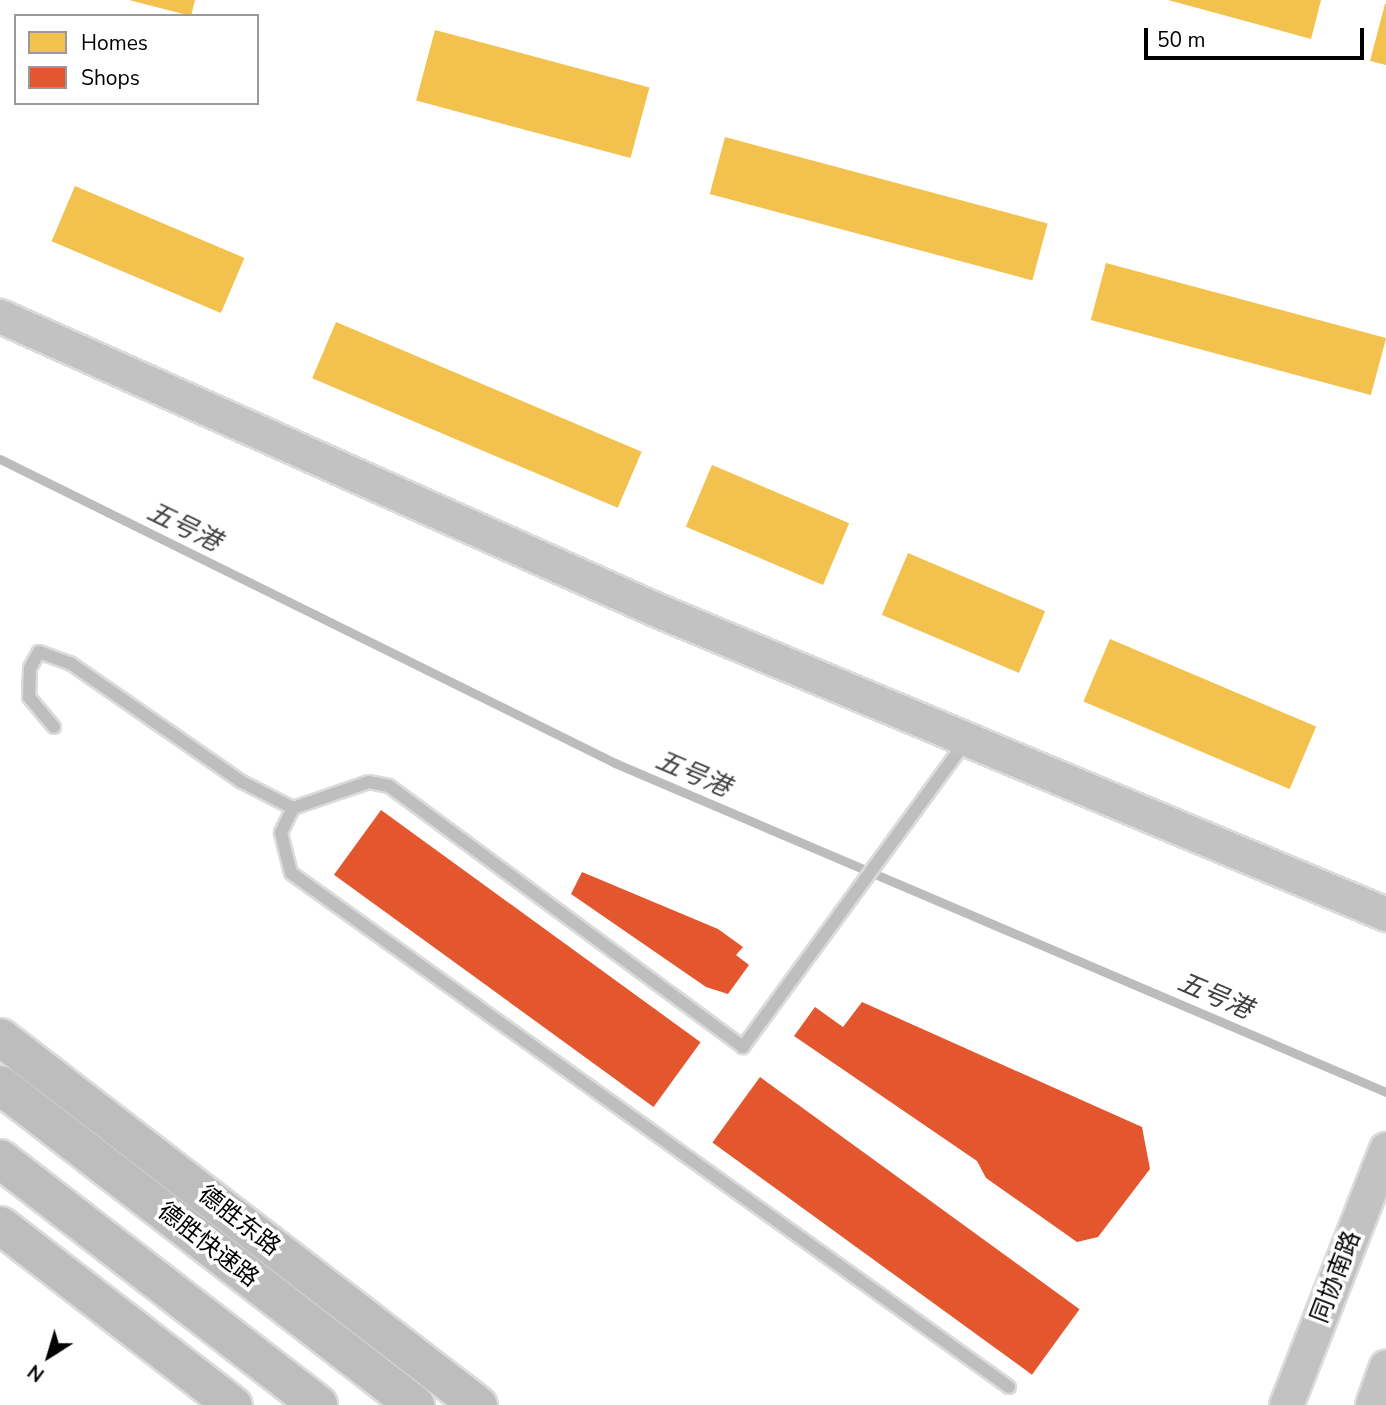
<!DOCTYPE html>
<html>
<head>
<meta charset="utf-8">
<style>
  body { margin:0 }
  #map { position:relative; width:1386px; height:1405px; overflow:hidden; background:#fff; font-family:"Nunito Sans","Noto Sans SC",sans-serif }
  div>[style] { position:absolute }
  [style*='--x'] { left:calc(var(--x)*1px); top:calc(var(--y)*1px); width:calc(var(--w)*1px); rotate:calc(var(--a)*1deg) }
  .homes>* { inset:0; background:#f2c14e; transform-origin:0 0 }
  .shops>* { inset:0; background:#e4572e; transform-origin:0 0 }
  .stream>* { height:9px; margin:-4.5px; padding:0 4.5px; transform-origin:4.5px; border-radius:4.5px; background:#bcbcbc }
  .roads { filter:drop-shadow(2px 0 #dbdbdb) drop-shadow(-2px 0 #dbdbdb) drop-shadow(0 2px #dbdbdb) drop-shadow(0 -2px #dbdbdb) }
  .lane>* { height:12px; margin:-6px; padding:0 6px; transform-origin:6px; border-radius:6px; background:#bebebe }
  .secondary>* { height:33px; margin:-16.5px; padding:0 16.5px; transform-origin:16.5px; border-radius:16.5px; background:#c2c2c2 }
  .primary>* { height:37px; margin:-18.5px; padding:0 18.5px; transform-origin:18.5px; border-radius:18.5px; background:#bdbdbd }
  .highway>* { height:38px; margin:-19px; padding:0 19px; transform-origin:19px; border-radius:19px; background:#bdbdbd }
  span { translate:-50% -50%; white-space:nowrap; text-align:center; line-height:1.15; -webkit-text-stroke:7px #fff; paint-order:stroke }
  .street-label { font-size:24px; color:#000 }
  .water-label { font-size:26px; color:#414141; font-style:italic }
  .legend { position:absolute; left:14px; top:14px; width:245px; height:91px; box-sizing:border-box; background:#fff; border:2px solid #999; margin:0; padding:9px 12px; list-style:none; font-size:21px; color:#000 }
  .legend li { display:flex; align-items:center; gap:14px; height:35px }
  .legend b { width:35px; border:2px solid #999 }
  .north { position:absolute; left:14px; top:1321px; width:70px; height:70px; -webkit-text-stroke:5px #fff; paint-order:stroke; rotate:217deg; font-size:19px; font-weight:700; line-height:28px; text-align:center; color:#000 }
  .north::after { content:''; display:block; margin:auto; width:24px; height:32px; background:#000; clip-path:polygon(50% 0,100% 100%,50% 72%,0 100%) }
  .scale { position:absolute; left:1144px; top:28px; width:220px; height:32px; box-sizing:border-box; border:4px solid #000; border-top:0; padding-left:9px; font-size:21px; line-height:24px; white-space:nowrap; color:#000; -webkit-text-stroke:5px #fff; paint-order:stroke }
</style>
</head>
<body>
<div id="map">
  <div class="homes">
    <i style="clip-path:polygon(129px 0,195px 0,191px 16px)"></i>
    <i style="clip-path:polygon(1168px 0,1321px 0,1311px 39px)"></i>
    <i style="clip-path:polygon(1385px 4px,1386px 4px,1386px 65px,1370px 61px)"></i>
    <i style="left:435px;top:30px;width:222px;height:73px;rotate:15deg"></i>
    <i style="left:725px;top:137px;width:334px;height:59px;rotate:15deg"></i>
    <i style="left:75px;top:186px;width:184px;height:60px;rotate:23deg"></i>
    <i style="left:1106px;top:263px;width:290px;height:59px;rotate:15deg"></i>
    <i style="left:336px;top:322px;width:332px;height:61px;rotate:23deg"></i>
    <i style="left:712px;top:465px;width:149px;height:67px;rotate:23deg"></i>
    <i style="left:908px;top:553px;width:149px;height:67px;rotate:23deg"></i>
    <i style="left:1110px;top:639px;width:224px;height:68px;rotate:23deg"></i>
  </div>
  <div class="shops">
    <i style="left:381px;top:810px;width:395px;height:80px;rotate:36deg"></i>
    <i style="clip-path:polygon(582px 872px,718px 929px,743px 947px,736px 955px,749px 965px,728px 994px,706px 987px,571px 894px)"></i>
    <i style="clip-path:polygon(862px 1002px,1142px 1127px,1150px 1169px,1098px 1237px,1077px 1242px,986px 1178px,977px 1161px,794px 1036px,815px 1007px,843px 1027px)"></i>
    <i style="left:760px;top:1077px;width:395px;height:81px;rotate:36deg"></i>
  </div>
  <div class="stream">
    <i style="--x:0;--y:459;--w:686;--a:26.3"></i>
    <i style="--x:615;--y:763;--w:838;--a:23.11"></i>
  </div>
  <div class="roads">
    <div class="lane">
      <i style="--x:54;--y:727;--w:39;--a:-130"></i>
      <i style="--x:29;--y:697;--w:29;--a:-88"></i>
      <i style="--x:30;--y:668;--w:18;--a:-61"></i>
      <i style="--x:39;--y:652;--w:33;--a:20"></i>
      <i style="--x:70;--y:663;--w:209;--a:34.7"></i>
      <i style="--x:242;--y:782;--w:57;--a:27"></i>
      <i style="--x:966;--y:741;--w:379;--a:126.1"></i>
      <i style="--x:743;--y:1047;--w:440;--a:-143.6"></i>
      <i style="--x:389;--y:786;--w:20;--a:-169"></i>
      <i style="--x:369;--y:782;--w:80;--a:161.1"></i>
      <i style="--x:293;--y:808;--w:28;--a:116"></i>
      <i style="--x:281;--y:833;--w:41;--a:76"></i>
      <i style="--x:291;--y:873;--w:883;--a:35.6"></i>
    </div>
    <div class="secondary">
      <i style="--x:0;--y:316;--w:720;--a:24.11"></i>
      <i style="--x:657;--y:610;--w:790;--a:22.64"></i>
      <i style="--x:1286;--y:1405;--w:275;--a:-68.7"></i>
      <i style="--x:1372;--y:1405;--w:41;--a:-70.3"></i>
    </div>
    <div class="primary">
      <i style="--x:0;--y:1037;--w:603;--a:37.59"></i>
      <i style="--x:0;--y:1225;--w:294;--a:37.7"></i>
    </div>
    <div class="highway">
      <i style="--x:0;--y:1085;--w:524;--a:37.64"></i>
      <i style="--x:0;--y:1159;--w:402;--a:37.7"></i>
    </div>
  </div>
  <div class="street-label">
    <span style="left:239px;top:1221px;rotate:38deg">德胜东路</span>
    <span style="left:208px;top:1245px;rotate:38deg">德胜快速路</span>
    <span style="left:1336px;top:1277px;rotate:-69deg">同协南路</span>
  </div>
  <div class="water-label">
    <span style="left:184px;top:527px;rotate:26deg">五号港</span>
    <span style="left:693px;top:774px;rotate:23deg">五号港</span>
    <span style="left:1215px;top:996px;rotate:23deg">五号港</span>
  </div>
  <ul class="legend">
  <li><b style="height:19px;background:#f2c14e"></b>Homes</li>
  <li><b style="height:19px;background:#e4572e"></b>Shops</li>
  </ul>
  <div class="north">N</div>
  <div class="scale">50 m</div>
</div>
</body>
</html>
